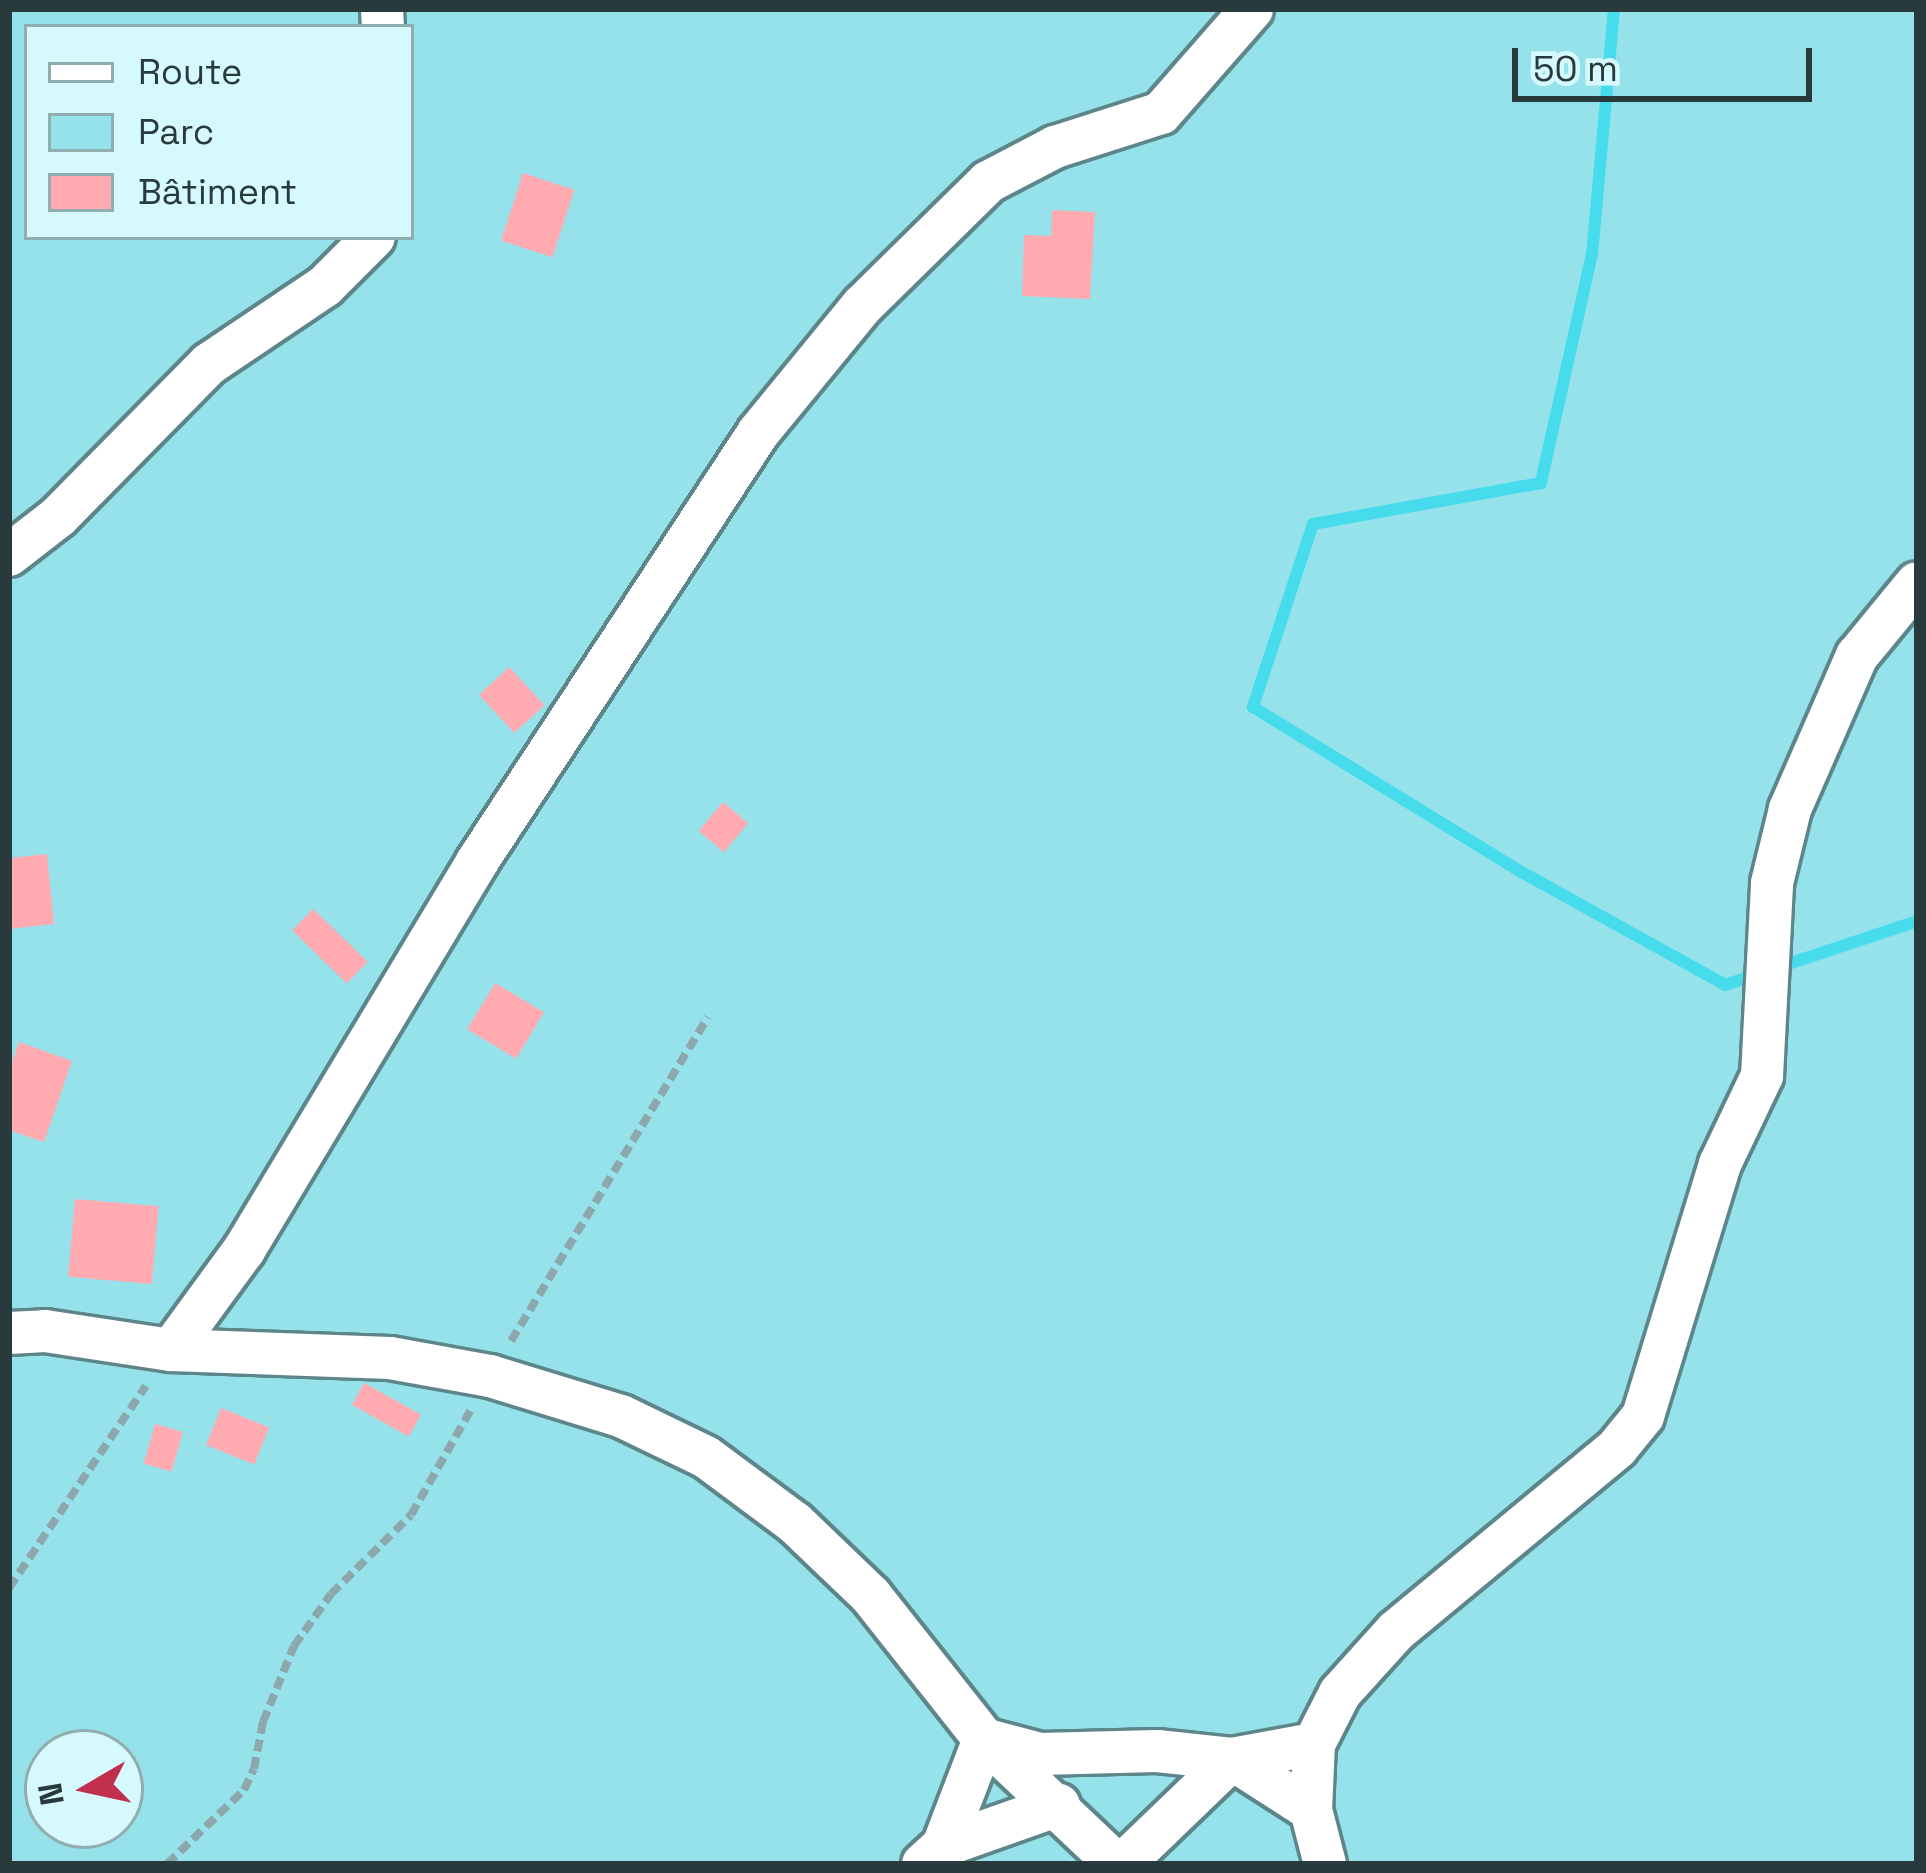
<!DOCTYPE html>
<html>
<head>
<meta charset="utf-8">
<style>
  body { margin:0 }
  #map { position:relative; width:1926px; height:1873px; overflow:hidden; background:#d6f9fd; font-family:"Space Grotesk",sans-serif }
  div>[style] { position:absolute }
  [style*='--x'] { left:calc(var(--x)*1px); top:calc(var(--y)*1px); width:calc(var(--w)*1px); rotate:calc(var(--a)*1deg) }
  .green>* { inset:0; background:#96e2eb }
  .stream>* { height:12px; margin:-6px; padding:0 6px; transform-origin:6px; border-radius:6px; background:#46dcec }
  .building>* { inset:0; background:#ffabb1; transform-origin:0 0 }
  .path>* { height:8px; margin-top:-4px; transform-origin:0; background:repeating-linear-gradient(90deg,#8da8ac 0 12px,transparent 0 18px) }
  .roads { filter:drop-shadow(3px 0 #5d868b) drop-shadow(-3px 0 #5d868b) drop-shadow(0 3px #5d868b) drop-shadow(0 -3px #5d868b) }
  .minor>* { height:42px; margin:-21px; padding:0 21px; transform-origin:21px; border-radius:21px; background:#fff }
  span { translate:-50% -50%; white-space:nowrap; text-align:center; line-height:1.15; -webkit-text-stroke:9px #d6f9fd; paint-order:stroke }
  .frame { position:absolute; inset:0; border:12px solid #283a3c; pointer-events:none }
  .legend { position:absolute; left:24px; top:24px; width:390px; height:216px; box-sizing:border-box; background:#d6f9fd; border:3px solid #90adb0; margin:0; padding:15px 21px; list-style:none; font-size:36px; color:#283a3c }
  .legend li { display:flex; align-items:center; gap:24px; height:60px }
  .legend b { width:60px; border:3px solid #90adb0 }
  .north { position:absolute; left:24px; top:1729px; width:120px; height:120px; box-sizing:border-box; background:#d6f9fd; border:3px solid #90adb0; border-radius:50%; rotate:261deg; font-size:33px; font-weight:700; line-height:48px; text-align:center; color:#283a3c }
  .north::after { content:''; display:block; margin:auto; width:42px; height:54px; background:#c0304c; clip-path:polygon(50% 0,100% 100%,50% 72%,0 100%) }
  .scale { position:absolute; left:1512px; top:48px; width:300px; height:54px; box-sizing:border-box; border:6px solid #283a3c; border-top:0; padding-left:15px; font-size:36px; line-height:42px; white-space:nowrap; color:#283a3c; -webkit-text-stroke:9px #d6f9fd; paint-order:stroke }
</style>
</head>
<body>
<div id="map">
  <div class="green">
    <i style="clip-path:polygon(evenodd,9px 9px,1917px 9px,1917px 1864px,9px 1864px,9px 9px,27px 27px,411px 27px,411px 237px,27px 237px,27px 27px,9px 9px,48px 1753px,120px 1753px,120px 1825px,48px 1825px,48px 1753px)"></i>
  </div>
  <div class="stream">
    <i style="--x:1614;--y:9;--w:246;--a:95.1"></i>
    <i style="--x:1592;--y:254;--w:235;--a:102.6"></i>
    <i style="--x:1541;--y:483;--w:232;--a:169.8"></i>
    <i style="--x:1313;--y:524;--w:193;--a:108.2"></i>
    <i style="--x:1253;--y:707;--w:309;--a:31.6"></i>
    <i style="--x:1516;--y:869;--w:239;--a:29"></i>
    <i style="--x:1725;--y:985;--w:202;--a:-18.4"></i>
  </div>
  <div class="building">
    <i style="left:523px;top:173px;width:54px;height:71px;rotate:18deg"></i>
    <i style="clip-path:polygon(1052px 210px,1095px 212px,1090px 299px,1022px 296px,1024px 235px,1051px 236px)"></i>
    <i style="left:509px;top:667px;width:52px;height:41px;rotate:47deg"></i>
    <i style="left:723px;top:802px;width:33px;height:38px;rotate:40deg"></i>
    <i style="clip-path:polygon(47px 854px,54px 924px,9px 929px,9px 858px)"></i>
    <i style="left:313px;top:909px;width:76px;height:30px;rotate:44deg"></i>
    <i style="left:495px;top:983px;width:57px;height:54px;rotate:31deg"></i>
    <i style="clip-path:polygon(19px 1042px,72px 1061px,44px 1142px,9px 1130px,9px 1071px)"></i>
    <i style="left:75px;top:1199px;width:84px;height:78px;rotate:5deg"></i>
    <i style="left:364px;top:1383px;width:65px;height:25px;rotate:29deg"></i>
    <i style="left:221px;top:1408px;width:52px;height:40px;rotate:22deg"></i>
    <i style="left:155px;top:1424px;width:29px;height:41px;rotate:16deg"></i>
  </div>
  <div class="path">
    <i style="--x:511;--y:1341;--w:379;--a:-58.7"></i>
    <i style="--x:9;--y:1588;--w:244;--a:-55.9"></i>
    <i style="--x:167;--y:1864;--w:107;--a:-43.9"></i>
    <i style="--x:244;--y:1790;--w:23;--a:-65"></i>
    <i style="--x:254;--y:1769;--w:48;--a:-79.2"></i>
    <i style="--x:263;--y:1722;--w:82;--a:-67.8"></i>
    <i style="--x:294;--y:1646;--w:64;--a:-54.6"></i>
    <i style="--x:331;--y:1594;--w:112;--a:-44.6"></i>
    <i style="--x:411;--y:1515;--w:120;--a:-60.4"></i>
  </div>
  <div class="roads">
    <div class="minor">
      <i style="--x:382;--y:9;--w:18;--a:87"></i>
      <i style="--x:9;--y:555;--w:62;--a:-37.8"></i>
      <i style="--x:58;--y:517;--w:215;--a:-45.4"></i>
      <i style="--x:209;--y:364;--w:140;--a:-33.9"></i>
      <i style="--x:325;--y:286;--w:69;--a:-45"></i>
      <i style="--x:9;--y:1333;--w:36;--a:-3"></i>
      <i style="--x:45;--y:1331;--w:127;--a:8.6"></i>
      <i style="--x:171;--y:1350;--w:219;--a:2.1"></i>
      <i style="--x:390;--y:1358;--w:102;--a:10.2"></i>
      <i style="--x:490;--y:1376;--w:137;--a:17"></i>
      <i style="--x:621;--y:1416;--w:94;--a:25.8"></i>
      <i style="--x:706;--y:1457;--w:111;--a:36.6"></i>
      <i style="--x:795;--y:1523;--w:105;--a:43.8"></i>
      <i style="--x:871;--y:1596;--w:182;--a:51.7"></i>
      <i style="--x:984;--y:1739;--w:182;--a:43.4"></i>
      <i style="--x:171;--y:1350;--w:124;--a:-53.9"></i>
      <i style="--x:244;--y:1250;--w:453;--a:-59"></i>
      <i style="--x:477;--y:862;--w:513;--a:-56.77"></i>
      <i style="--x:758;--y:433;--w:164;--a:-50.7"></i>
      <i style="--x:862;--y:306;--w:177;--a:-44.5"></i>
      <i style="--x:988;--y:182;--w:76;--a:-27.6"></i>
      <i style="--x:1055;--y:147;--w:111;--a:-17.8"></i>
      <i style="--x:1161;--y:113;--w:138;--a:-48.8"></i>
      <i style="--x:991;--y:1741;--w:51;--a:14.9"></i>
      <i style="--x:1040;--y:1754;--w:117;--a:-1.5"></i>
      <i style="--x:1157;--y:1751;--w:75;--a:6.1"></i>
      <i style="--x:1232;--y:1759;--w:83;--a:-10.4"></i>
      <i style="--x:1232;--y:1759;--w:94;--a:32.8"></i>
      <i style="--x:943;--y:1846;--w:115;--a:-69"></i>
      <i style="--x:923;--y:1864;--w:27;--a:-42"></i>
      <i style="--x:943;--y:1846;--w:123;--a:-19.5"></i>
      <i style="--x:1123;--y:1864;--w:151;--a:-43.9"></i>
      <i style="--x:1325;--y:1864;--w:56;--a:-104.5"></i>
      <i style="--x:1311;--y:1810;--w:66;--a:-87.4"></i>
      <i style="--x:1314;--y:1744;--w:57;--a:-63"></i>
      <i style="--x:1340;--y:1693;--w:84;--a:-47.9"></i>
      <i style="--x:1396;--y:1631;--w:287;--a:-39.6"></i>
      <i style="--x:1617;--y:1448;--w:41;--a:-50.9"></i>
      <i style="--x:1643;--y:1416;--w:264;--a:-73"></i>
      <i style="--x:1720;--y:1164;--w:98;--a:-64.5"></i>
      <i style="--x:1762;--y:1076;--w:193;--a:-87"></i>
      <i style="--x:1772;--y:883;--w:76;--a:-76.3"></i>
      <i style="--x:1790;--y:809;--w:167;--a:-66.4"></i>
      <i style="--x:1857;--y:656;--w:94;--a:-50.6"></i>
    </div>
  </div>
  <div class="frame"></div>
  <ul class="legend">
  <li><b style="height:15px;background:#fff"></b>Route</li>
  <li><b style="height:33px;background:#96e2eb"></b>Parc</li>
  <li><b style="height:33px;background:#ffabb1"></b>Bâtiment</li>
  </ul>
  <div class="north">N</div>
  <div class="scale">50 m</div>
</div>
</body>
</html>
